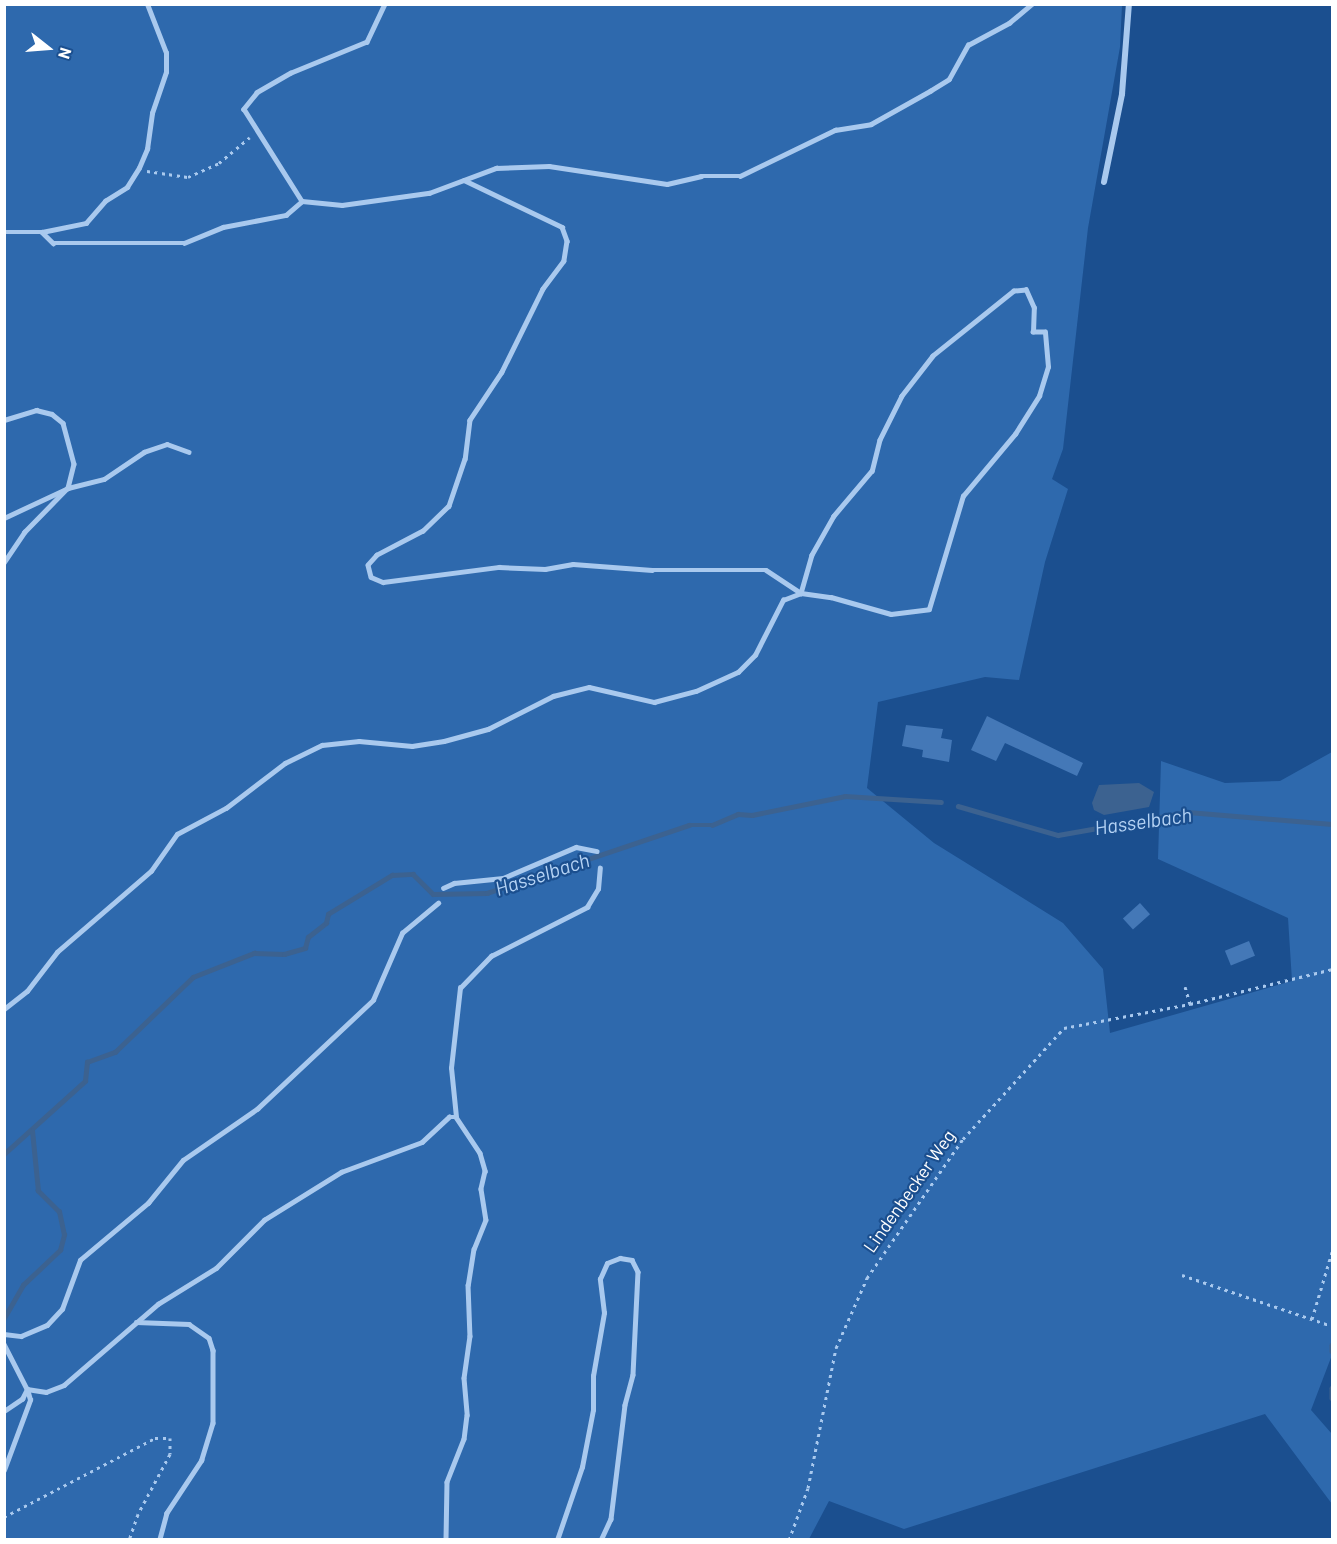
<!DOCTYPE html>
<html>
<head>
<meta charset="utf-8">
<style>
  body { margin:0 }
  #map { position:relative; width:1337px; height:1544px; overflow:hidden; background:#1b4f8f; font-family:Barlow,sans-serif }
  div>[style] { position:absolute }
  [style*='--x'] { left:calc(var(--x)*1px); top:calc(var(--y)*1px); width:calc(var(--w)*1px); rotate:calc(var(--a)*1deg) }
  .green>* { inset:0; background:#2e69ad }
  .water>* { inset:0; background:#3c6290 }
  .stream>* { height:4.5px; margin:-2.25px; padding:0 2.25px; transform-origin:2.25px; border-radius:2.25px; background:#3c6290 }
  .building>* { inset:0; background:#4478b7; transform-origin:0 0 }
  .path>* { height:3px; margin-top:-1.5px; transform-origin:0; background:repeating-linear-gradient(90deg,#a9c9ee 0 3px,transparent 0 7.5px) }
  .lane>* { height:4.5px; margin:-2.25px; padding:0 2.25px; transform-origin:2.25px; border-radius:2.25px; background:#a9c9ee }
  .street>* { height:6px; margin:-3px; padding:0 3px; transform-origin:3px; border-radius:3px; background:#a9c9ee }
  span { translate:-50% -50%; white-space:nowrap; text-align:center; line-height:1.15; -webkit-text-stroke:4.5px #1b4f8f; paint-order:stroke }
  .street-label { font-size:18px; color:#fff }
  .water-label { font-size:20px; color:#b5d3f5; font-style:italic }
  .frame { position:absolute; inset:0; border:6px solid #fff; pointer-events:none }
  .north { position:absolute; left:18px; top:18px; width:60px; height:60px; -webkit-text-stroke:4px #1b4f8f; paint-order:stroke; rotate:107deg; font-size:16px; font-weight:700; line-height:24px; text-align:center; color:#fff }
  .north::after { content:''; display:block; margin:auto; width:21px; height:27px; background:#fff; clip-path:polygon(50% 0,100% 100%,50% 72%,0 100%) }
</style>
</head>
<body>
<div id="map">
  <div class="green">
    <i style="clip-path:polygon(4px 5px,1122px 5px,1120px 47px,1088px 228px,1063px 449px,1052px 479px,1068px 489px,1045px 562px,1019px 680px,985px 677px,878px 702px,867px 788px,934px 843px,1063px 923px,1103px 969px,1110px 1033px,1292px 981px,1288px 918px,1158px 859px,1161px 761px,1225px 783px,1280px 781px,1332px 752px,1332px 1355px,1311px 1410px,1332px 1434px,1332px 1504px,1265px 1414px,904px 1529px,829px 1501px,809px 1539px,5px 1539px)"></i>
  </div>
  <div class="water">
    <i style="clip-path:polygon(1139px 783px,1154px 792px,1149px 807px,1104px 815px,1094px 810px,1092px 803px,1099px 785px)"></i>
  </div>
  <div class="stream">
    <i style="--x:958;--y:806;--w:104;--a:16.2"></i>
    <i style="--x:1058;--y:835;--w:132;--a:-10"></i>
    <i style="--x:1188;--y:812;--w:144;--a:4.8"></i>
    <i style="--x:4;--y:1154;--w:109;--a:-42"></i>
    <i style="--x:85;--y:1081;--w:19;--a:-84"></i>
    <i style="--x:87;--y:1062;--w:30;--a:-20"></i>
    <i style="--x:115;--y:1052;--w:108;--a:-43.9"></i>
    <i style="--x:193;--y:977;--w:66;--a:-21.5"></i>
    <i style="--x:254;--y:953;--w:30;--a:2"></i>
    <i style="--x:284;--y:954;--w:22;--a:-16"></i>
    <i style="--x:305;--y:948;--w:11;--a:-75"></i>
    <i style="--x:308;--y:937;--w:23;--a:-38"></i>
    <i style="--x:326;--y:923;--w:9;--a:-77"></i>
    <i style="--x:328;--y:914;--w:75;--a:-31.4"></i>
    <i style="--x:392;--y:875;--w:21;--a:-3"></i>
    <i style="--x:413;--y:874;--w:28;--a:45"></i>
    <i style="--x:433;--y:894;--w:54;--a:-1.1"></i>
    <i style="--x:487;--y:893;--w:213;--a:-18.6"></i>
    <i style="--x:689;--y:825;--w:23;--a:0"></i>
    <i style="--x:712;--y:825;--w:28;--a:-23"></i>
    <i style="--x:738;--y:814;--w:14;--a:4"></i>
    <i style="--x:752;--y:815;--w:95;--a:-11.5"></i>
    <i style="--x:845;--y:796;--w:96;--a:3.6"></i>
    <i style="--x:4;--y:1318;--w:38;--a:-60"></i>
    <i style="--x:23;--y:1285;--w:51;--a:-43.4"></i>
    <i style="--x:60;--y:1250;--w:16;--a:-75"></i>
    <i style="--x:64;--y:1235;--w:24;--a:-102"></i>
    <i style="--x:59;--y:1212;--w:30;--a:-135"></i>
    <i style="--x:38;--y:1191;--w:60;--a:-95.7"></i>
    <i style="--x:1332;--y:1345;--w:6;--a:90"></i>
    <i style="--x:1332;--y:1388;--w:10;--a:90"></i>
  </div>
  <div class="building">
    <i style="clip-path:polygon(987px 716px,1083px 763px,1077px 776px,1005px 743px,996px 761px,971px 750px)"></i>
    <i style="clip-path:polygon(906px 725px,943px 729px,941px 738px,952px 740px,949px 762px,922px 757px,923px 750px,902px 746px)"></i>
    <i style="left:1140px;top:903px;width:15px;height:23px;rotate:48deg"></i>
    <i style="left:1249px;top:941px;width:16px;height:26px;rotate:68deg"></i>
  </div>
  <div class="path">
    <i style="--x:147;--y:171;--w:41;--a:8.3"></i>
    <i style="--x:188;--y:177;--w:34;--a:-24"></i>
    <i style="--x:219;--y:163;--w:40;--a:-40"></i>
    <i style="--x:1190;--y:1004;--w:146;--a:-13.8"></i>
    <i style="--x:1182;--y:1275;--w:158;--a:18.8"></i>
    <i style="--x:1312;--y:1319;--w:70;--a:-73.4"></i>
    <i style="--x:4;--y:1517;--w:170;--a:-27.6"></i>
    <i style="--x:155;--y:1438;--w:15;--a:0"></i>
    <i style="--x:170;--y:1438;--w:16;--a:90"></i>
    <i style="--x:170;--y:1454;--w:68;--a:118.1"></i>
    <i style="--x:138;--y:1514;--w:28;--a:109"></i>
    <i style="--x:789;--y:1540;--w:55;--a:-69.9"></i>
    <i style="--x:808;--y:1488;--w:143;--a:-78.7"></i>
    <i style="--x:836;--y:1348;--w:77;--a:-66.1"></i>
    <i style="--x:867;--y:1278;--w:169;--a:-55.4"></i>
    <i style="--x:963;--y:1139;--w:150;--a:-47.7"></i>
    <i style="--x:1064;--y:1028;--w:128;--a:-10.8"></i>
    <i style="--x:1190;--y:1004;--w:18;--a:-106"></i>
  </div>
  <div class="lane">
    <i style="--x:385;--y:4;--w:42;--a:115.3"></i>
    <i style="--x:367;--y:42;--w:82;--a:157.8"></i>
    <i style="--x:291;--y:73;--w:39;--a:150"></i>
    <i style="--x:257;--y:93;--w:21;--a:129"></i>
    <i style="--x:244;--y:109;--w:109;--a:57.8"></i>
    <i style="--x:302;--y:201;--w:40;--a:5.7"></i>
    <i style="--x:342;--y:205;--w:88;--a:-7.9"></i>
    <i style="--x:429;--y:193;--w:72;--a:-20.5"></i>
    <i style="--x:496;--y:168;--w:53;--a:-2.2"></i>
    <i style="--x:549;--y:166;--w:119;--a:8.7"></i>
    <i style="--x:667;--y:184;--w:35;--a:-13"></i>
    <i style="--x:701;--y:176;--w:39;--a:0"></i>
    <i style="--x:740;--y:176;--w:106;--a:-25.8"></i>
    <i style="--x:835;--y:130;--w:36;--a:-9"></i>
    <i style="--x:871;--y:124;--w:68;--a:-29.2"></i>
    <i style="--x:930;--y:91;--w:22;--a:-32"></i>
    <i style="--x:949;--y:79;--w:39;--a:-61"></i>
    <i style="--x:968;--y:45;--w:47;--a:-28.2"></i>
    <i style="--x:1009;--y:23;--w:30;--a:-40"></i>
    <i style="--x:464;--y:180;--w:109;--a:25.6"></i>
    <i style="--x:562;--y:227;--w:15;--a:70"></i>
    <i style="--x:567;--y:241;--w:20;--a:99"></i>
    <i style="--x:564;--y:261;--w:35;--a:127"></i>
    <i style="--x:543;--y:289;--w:93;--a:116.3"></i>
    <i style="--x:502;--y:372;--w:58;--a:123.7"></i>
    <i style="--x:470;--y:420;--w:39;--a:97"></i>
    <i style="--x:465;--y:459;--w:50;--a:108.8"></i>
    <i style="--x:449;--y:506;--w:36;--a:136"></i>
    <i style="--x:423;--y:531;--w:52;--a:152.4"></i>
    <i style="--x:377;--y:555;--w:13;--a:132"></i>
    <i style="--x:368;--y:565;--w:12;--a:76"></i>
    <i style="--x:371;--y:577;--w:13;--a:23"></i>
    <i style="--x:383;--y:582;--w:117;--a:-7.4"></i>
    <i style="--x:499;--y:567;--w:46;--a:2.5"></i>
    <i style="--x:545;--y:569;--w:28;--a:-10"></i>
    <i style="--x:573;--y:564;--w:79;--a:4.3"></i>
    <i style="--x:652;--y:570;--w:114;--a:0"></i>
    <i style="--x:766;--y:570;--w:42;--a:33.3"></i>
    <i style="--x:801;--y:593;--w:30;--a:8"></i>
    <i style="--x:831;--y:597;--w:62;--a:15.8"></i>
    <i style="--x:891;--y:614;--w:38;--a:-7"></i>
    <i style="--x:929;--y:609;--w:118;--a:-73.3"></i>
    <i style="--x:963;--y:496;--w:81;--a:-50"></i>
    <i style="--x:1015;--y:434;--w:45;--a:-57.7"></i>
    <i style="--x:1039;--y:396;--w:30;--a:-73"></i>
    <i style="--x:1048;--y:367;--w:35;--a:-95"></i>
    <i style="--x:1045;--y:332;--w:12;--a:180"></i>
    <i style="--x:1033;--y:332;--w:24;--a:-88"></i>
    <i style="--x:1034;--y:308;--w:20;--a:-114"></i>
    <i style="--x:1026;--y:290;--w:12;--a:175"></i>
    <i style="--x:1014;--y:291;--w:104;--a:141.3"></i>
    <i style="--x:933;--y:356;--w:51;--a:127.8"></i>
    <i style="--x:902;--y:396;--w:49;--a:116.6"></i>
    <i style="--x:880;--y:440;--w:32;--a:104"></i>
    <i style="--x:872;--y:471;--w:59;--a:130.2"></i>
    <i style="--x:834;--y:516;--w:45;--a:119.4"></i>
    <i style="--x:812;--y:555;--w:40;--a:106"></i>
    <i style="--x:4;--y:232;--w:38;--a:0"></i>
    <i style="--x:42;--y:232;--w:45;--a:-11.6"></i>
    <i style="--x:86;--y:223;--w:29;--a:-49"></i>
    <i style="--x:105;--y:201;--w:26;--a:-32"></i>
    <i style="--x:127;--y:187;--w:22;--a:-58"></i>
    <i style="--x:139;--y:168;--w:21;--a:-67"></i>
    <i style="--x:147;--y:149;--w:36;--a:-82"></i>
    <i style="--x:152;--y:113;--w:43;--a:-71.1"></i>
    <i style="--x:166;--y:72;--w:19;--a:-90"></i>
    <i style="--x:166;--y:53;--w:53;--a:-111.2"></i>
    <i style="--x:42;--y:232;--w:16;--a:45"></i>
    <i style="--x:53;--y:243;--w:131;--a:0"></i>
    <i style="--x:184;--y:243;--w:42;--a:-22.3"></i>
    <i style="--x:223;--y:227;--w:64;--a:-10.8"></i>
    <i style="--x:286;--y:215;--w:21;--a:-41"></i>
    <i style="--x:4;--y:420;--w:34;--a:-17"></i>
    <i style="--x:36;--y:410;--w:16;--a:14"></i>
    <i style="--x:52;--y:414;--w:14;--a:39"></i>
    <i style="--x:63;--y:423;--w:42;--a:75"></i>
    <i style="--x:74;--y:464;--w:25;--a:104"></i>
    <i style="--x:68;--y:488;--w:62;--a:134.3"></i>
    <i style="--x:25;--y:532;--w:37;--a:124"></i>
    <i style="--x:4;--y:518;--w:71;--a:-25.1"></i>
    <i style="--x:68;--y:488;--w:37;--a:-14"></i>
    <i style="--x:104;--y:479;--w:48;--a:-34"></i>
    <i style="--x:144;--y:452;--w:24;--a:-19"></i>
    <i style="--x:167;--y:444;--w:23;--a:20"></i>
    <i style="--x:443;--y:888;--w:12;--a:-24"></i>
    <i style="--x:454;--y:883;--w:49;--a:-5.8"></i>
    <i style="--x:503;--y:878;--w:79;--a:-23"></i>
    <i style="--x:576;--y:847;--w:21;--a:11"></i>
    <i style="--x:4;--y:1009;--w:29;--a:-38"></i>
    <i style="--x:27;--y:991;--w:49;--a:-52.4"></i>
    <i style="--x:57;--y:952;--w:124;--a:-40.8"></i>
    <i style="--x:151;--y:871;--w:45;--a:-54.9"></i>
    <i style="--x:177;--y:834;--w:55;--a:-28"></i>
    <i style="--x:226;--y:808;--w:74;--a:-37.3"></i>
    <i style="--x:285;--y:763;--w:41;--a:-25.9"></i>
    <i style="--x:322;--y:745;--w:37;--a:-6"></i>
    <i style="--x:359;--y:741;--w:53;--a:5.4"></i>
    <i style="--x:412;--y:746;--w:32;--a:-9"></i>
    <i style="--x:444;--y:741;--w:46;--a:-15.3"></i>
    <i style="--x:488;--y:729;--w:73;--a:-26.9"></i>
    <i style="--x:553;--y:696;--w:37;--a:-14"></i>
    <i style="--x:589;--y:687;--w:67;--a:13"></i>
    <i style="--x:654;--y:702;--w:43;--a:-14.7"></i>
    <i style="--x:696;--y:691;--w:46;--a:-24.3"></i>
    <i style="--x:738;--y:672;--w:24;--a:-45"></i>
    <i style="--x:755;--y:655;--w:62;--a:-63"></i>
    <i style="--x:783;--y:600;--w:19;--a:-21"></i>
    <i style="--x:456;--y:1117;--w:49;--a:-95.8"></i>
    <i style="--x:451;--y:1068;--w:81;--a:-83.6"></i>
    <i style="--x:460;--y:988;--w:45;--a:-45.9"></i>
    <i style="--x:491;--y:956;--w:108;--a:-27"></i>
    <i style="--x:587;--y:907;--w:21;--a:-59"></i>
    <i style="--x:598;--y:889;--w:21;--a:-85"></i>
    <i style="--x:136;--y:1322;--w:53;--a:2.2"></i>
    <i style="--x:189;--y:1324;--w:24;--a:35"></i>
    <i style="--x:209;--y:1338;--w:13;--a:72"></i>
    <i style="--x:213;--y:1350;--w:73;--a:90"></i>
    <i style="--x:213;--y:1423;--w:39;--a:107"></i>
    <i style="--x:202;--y:1460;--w:64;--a:123.4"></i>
    <i style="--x:167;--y:1513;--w:28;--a:105"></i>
    <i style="--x:4;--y:1334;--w:17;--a:7"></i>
    <i style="--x:21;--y:1336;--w:28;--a:-23"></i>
    <i style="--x:47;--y:1325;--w:22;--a:-47"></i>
    <i style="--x:62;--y:1309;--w:52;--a:-69.8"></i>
    <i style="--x:80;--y:1260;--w:89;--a:-40"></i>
    <i style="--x:148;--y:1203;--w:55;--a:-50.9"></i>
    <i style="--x:183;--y:1160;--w:90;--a:-34.6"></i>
    <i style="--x:257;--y:1109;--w:159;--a:-43.2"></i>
    <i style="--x:373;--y:1000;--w:73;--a:-66.6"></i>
    <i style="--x:402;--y:933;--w:47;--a:-39.8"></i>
    <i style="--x:4;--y:1344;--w:51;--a:62.9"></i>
    <i style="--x:27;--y:1389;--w:19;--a:9"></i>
    <i style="--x:46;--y:1392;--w:19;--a:-21"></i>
    <i style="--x:64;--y:1385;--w:124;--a:-40.8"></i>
    <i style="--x:158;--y:1304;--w:68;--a:-31.8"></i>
    <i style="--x:216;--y:1268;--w:68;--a:-45"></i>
    <i style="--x:264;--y:1220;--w:91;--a:-31.9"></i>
    <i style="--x:341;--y:1172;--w:86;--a:-20.3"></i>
    <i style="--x:422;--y:1142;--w:37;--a:-43"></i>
    <i style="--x:449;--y:1117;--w:7;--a:0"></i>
    <i style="--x:456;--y:1117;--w:43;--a:56.3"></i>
    <i style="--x:480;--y:1153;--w:19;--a:74"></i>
    <i style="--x:485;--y:1171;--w:18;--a:103"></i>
    <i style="--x:481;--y:1189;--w:31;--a:81"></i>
    <i style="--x:486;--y:1220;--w:31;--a:112"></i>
    <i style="--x:474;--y:1249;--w:36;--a:99"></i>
    <i style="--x:468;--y:1285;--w:51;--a:87.8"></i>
    <i style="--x:470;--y:1336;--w:42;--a:98.1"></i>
    <i style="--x:464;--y:1378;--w:37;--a:85"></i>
    <i style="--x:467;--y:1415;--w:24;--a:97"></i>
    <i style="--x:464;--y:1439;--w:46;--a:111.6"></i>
    <i style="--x:447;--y:1482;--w:58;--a:91"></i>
    <i style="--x:4;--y:1411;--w:22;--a:-34"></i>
    <i style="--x:22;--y:1399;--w:11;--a:-63"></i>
    <i style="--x:4;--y:1470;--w:75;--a:-69.6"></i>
    <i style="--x:30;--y:1400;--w:11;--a:-105"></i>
    <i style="--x:557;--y:1540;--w:77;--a:-71.1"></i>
    <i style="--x:582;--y:1467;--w:58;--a:-79.1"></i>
    <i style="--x:593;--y:1410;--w:34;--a:-90"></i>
    <i style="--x:593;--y:1376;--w:64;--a:-80.1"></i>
    <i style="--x:604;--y:1313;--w:34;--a:-97"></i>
    <i style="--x:600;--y:1279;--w:17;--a:-66"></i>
    <i style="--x:607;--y:1263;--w:14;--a:-21"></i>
    <i style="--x:620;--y:1258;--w:12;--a:9"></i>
    <i style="--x:632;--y:1260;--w:13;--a:63"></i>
    <i style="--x:638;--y:1272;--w:103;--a:92.8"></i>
    <i style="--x:633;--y:1375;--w:31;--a:105"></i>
    <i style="--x:625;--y:1405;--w:115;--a:97"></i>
    <i style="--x:611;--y:1519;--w:23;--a:115"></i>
  </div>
  <div class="street">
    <i style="--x:1104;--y:182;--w:90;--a:-78.4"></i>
    <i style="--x:1122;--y:94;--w:90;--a:-85.6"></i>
  </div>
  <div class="street-label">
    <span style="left:909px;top:1191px;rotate:-55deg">Lindenbecker Weg</span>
  </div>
  <div class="water-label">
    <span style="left:1143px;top:821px;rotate:-8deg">Hasselbach</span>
    <span style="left:542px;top:874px;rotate:-18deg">Hasselbach</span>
  </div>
  <div class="frame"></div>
  <div class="north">N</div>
</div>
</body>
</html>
